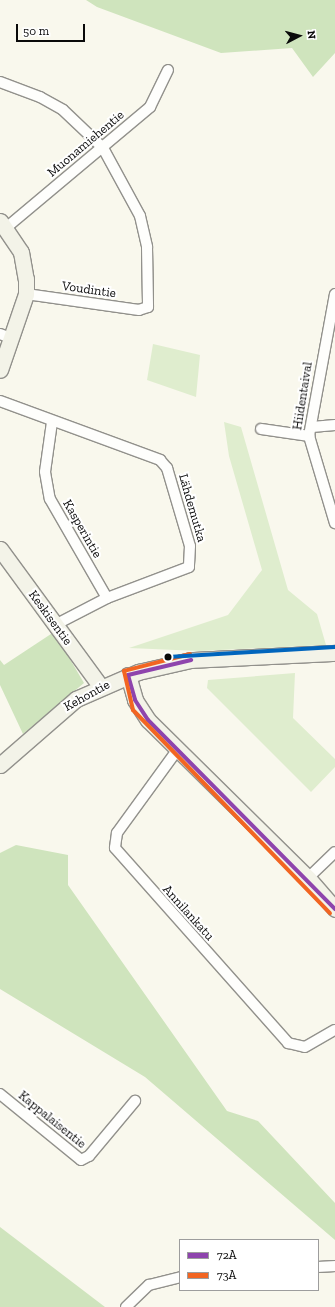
<!DOCTYPE html>
<html>
<head>
<meta charset="utf-8">
<style>
  body { margin:0 }
  #map { position:relative; width:335px; height:1307px; overflow:hidden; background:#f9f8ed; font-family:"Zilla Slab",serif }
  div>[style] { position:absolute }
  [style*='--x'] { left:calc(var(--x)*1px); top:calc(var(--y)*1px); width:calc(var(--w)*1px); rotate:calc(var(--a)*1deg) }
  .green>* { inset:0; background:#dfedce }
  .forest>* { inset:0; background:#cfe4bd }
  .roads { filter:drop-shadow(1px 0 #92918c) drop-shadow(-1px 0 #92918c) drop-shadow(0 1px #92918c) drop-shadow(0 -1px #92918c) }
  .street>* { height:10px; margin:-5px; padding:0 5px; transform-origin:5px; border-radius:5px; background:#fefefc }
  .secondary>* { height:15px; margin:-7.5px; padding:0 7.5px; transform-origin:7.5px; border-radius:7.5px; background:#f3f3e8 }
  .bus-1>* { height:4px; margin:-2px; padding:0 2px; transform-origin:2px; border-radius:2px; background:#8e44ad }
  .bus-2>* { height:4px; margin:-2px; padding:0 2px; transform-origin:2px; border-radius:2px; background:#f26522 }
  .bus-3>* { height:4px; margin:-2px; padding:0 2px; transform-origin:2px; border-radius:2px; background:#0065bd }
  .dots>* { width:11px; height:11px; translate:-50% -50%; box-sizing:border-box; border:2px solid #fff; border-radius:50% }
  span { translate:-50% -50%; white-space:nowrap; text-align:center; line-height:1.15; -webkit-text-stroke:4px #fff; paint-order:stroke }
  .street-label { font-size:13px; color:#0a0a0a }
  .legend { position:absolute; left:179px; top:1239px; width:140px; height:52px; box-sizing:border-box; background:#fff; border:1px solid #9d9d9d; margin:0; padding:5px 7px; list-style:none; font-size:12px; color:#0a0a0a }
  .legend li { display:flex; align-items:center; gap:8px; height:20px }
  .legend b { width:20px; border:1px solid #9d9d9d }
  .north { position:absolute; left:279px; top:16px; width:40px; height:40px; -webkit-text-stroke:3px #fff; paint-order:stroke; rotate:84deg; font-size:11px; font-weight:700; line-height:16px; text-align:center; color:#0a0a0a }
  .north::after { content:''; display:block; margin:auto; width:14px; height:18px; background:#0a0a0a; clip-path:polygon(50% 0,100% 100%,50% 72%,0 100%) }
  .scale { position:absolute; left:16px; top:24px; width:69px; height:18px; box-sizing:border-box; border:2px solid #0a0a0a; border-top:0; padding-left:5px; font-size:12px; line-height:14px; white-space:nowrap; color:#0a0a0a; -webkit-text-stroke:3px #fff; paint-order:stroke }
</style>
</head>
<body>
<div id="map">
  <div class="green">
    <i style="clip-path:polygon(153px 344px,200px 355px,196px 397px,147px 380px)"></i>
    <i style="clip-path:polygon(224px 422px,241px 427px,288px 590px,317px 614px,326px 645px,199px 651px,129px 648px,228px 615px,262px 570px,229px 456px)"></i>
    <i style="clip-path:polygon(295px 673px,293px 718px,335px 759px,335px 767px,311px 792px,207px 688px,208px 680px)"></i>
  </div>
  <div class="forest">
    <i style="clip-path:polygon(86px 0,335px 0,335px 53px,313px 77px,292px 48px,221px 53px,97px 7px)"></i>
    <i style="clip-path:polygon(54px 632px,84px 683px,23px 734px,0 685px,0 660px,4px 665px)"></i>
    <i style="clip-path:polygon(16px 845px,68px 855px,68px 885px,227px 1111px,258px 1121px,335px 1203px,335px 1240px,145px 1077px,0 989px,0 853px)"></i>
    <i style="clip-path:polygon(0 1227px,105px 1307px,0 1307px)"></i>
  </div>
  <div class="roads">
    <div class="street">
      <i style="--x:0;--y:82;--w:43;--a:20.6"></i>
      <i style="--x:40;--y:97;--w:26;--a:29"></i>
      <i style="--x:63;--y:110;--w:55;--a:43.5"></i>
      <i style="--x:103;--y:148;--w:77;--a:61.4"></i>
      <i style="--x:140;--y:216;--w:32;--a:77"></i>
      <i style="--x:147;--y:247;--w:60;--a:89"></i>
      <i style="--x:148;--y:307;--w:9;--a:162"></i>
      <i style="--x:139;--y:310;--w:114;--a:-171.9"></i>
      <i style="--x:7;--y:227;--w:187;--a:-40"></i>
      <i style="--x:150;--y:107;--w:41;--a:-64.1"></i>
      <i style="--x:335;--y:294;--w:144;--a:100.4"></i>
      <i style="--x:309;--y:436;--w:91;--a:73.4"></i>
      <i style="--x:0;--y:334;--w:12;--a:20"></i>
      <i style="--x:0;--y:401;--w:171;--a:20.2"></i>
      <i style="--x:160;--y:460;--w:11;--a:49"></i>
      <i style="--x:167;--y:468;--w:81;--a:73.6"></i>
      <i style="--x:190;--y:546;--w:21;--a:93"></i>
      <i style="--x:189;--y:567;--w:88;--a:159.3"></i>
      <i style="--x:107;--y:598;--w:59;--a:152.6"></i>
      <i style="--x:52;--y:422;--w:50;--a:98"></i>
      <i style="--x:45;--y:472;--w:27;--a:80"></i>
      <i style="--x:50;--y:499;--w:114;--a:60.1"></i>
      <i style="--x:312;--y:427;--w:23;--a:-5"></i>
      <i style="--x:261;--y:429;--w:49;--a:8.3"></i>
      <i style="--x:178;--y:749;--w:104;--a:126"></i>
      <i style="--x:117;--y:833;--w:15;--a:98"></i>
      <i style="--x:115;--y:848;--w:261;--a:48.4"></i>
      <i style="--x:288;--y:1043;--w:17;--a:13"></i>
      <i style="--x:305;--y:1047;--w:34;--a:-30"></i>
      <i style="--x:308;--y:878;--w:37;--a:-44"></i>
      <i style="--x:0;--y:1094;--w:104;--a:39.2"></i>
      <i style="--x:81;--y:1160;--w:9;--a:-27"></i>
      <i style="--x:89;--y:1156;--w:72;--a:-50.1"></i>
      <i style="--x:318;--y:1267;--w:17;--a:-3"></i>
      <i style="--x:126;--y:1307;--w:32;--a:-44"></i>
      <i style="--x:149;--y:1285;--w:32;--a:-14"></i>
    </div>
    <div class="secondary">
      <i style="--x:0;--y:221;--w:37;--a:56"></i>
      <i style="--x:21;--y:252;--w:27;--a:80"></i>
      <i style="--x:26;--y:279;--w:15;--a:90"></i>
      <i style="--x:26;--y:294;--w:80;--a:108.9"></i>
      <i style="--x:0;--y:549;--w:171;--a:53.8"></i>
      <i style="--x:128;--y:675;--w:26;--a:74"></i>
      <i style="--x:135;--y:700;--w:24;--a:57"></i>
      <i style="--x:148;--y:720;--w:225;--a:44.6"></i>
      <i style="--x:308;--y:878;--w:41;--a:48.9"></i>
      <i style="--x:0;--y:765;--w:101;--a:-41"></i>
      <i style="--x:76;--y:699;--w:68;--a:-23.5"></i>
      <i style="--x:138;--y:672;--w:54;--a:-12.8"></i>
      <i style="--x:191;--y:660;--w:144;--a:-2.8"></i>
    </div>
  </div>
  <div class="bus-1">
    <i style="--x:128;--y:675;--w:26;--a:74"></i>
    <i style="--x:135;--y:700;--w:24;--a:57"></i>
    <i style="--x:148;--y:720;--w:266;--a:45.3"></i>
    <i style="--x:128;--y:675;--w:65;--a:-13.4"></i>
  </div>
  <div class="bus-2">
    <i style="--x:190;--y:654;--w:68;--a:165.6"></i>
    <i style="--x:124;--y:671;--w:40;--a:77"></i>
    <i style="--x:133;--y:710;--w:283;--a:45.9"></i>
  </div>
  <div class="bus-3">
    <i style="--x:168;--y:657;--w:167;--a:-3.4"></i>
  </div>
  <div class="dots">
    <i style="left:168px;top:657px;background:#0a0a0a"></i>
  </div>
  <div class="street-label">
    <span style="left:86px;top:144px;rotate:-40deg">Muonamiehentie</span>
    <span style="left:89px;top:290px;rotate:8deg">Voudintie</span>
    <span style="left:303px;top:396px;rotate:-81deg">Hiidentaival</span>
    <span style="left:192px;top:508px;rotate:74deg">Lähdemutka</span>
    <span style="left:82px;top:529px;rotate:60deg">Kasperintie</span>
    <span style="left:50px;top:618px;rotate:54deg">Keskisentie</span>
    <span style="left:87px;top:696px;rotate:-29deg">Kehontie</span>
    <span style="left:188px;top:913px;rotate:48deg">Annilankatu</span>
    <span style="left:52px;top:1120px;rotate:39deg">Kappalaisentie</span>
  </div>
  <ul class="legend">
  <li><b style="height:5px;background:#8e44ad"></b>72A</li>
  <li><b style="height:5px;background:#f26522"></b>73A</li>
  </ul>
  <div class="north">N</div>
  <div class="scale">50 m</div>
</div>
</body>
</html>
